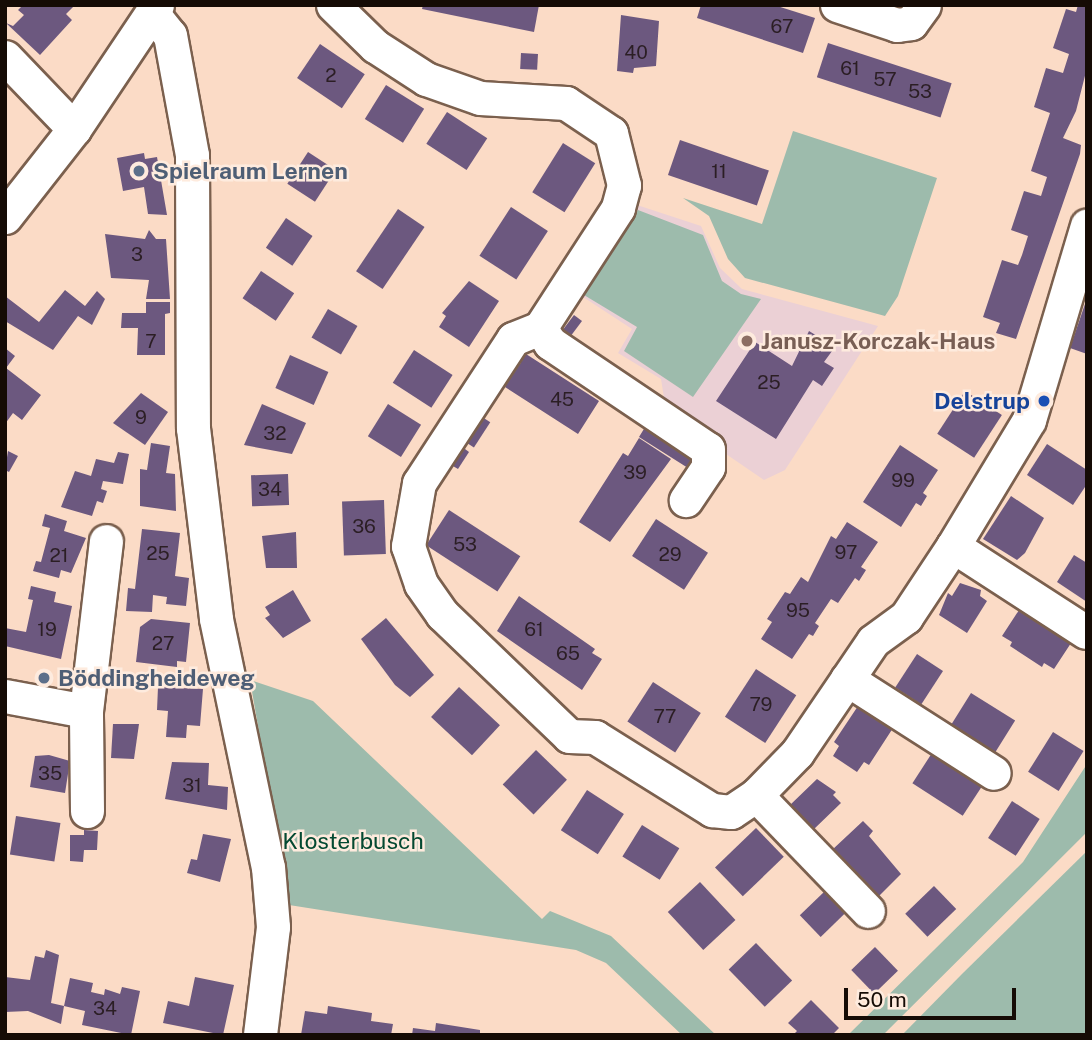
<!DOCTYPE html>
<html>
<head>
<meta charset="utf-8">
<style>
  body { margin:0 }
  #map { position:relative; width:1092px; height:1040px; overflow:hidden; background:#fbdbc6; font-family:"Public Sans",sans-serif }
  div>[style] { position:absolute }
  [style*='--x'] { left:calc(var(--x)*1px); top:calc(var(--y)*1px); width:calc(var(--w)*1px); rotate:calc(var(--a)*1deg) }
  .education>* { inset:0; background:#ebd0d5 }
  .green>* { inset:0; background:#9dbbac }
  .building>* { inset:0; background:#6c587f; transform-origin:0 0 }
  .roads { filter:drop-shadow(2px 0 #7b604e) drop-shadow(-2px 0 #7b604e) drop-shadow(0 2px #7b604e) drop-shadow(0 -2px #7b604e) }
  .minor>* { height:33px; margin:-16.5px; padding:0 16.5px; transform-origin:16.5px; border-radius:16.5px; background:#fff }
  .dots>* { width:19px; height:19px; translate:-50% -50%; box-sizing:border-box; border:4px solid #feebde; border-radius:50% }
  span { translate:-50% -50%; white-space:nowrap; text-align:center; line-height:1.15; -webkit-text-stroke:5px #feebde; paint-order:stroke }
  .number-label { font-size:19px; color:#2b1e24 }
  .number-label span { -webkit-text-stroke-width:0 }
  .service-label { font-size:23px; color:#4e5e75; font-weight:700 }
  .left { translate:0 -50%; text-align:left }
  .education-label { font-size:23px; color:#785e54; font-weight:700 }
  .transit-label { font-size:23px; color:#164399; font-weight:700 }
  .right { translate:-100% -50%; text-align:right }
  .park-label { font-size:23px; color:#044931 }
  .frame { position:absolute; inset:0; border:7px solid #150b05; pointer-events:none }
  .scale { position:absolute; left:844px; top:988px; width:172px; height:32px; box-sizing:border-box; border:4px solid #150b05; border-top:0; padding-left:9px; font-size:21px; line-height:24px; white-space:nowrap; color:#150b05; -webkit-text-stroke:5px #feebde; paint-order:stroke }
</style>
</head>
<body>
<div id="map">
  <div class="education">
    <i style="clip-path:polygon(637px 205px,701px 226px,720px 268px,742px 289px,878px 326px,785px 470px,764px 480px,726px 454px,720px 437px,665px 404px,661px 379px,618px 353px,632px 329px,580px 295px)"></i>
  </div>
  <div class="green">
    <i style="clip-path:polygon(793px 131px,937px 178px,898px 296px,885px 316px,745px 278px,728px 259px,709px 216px,683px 198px,762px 224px)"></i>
    <i style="clip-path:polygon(638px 210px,703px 235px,722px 281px,741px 294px,761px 299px,693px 397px,624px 351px,637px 327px,584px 295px)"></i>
    <i style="clip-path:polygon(250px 680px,313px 701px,542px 919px,550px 911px,611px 936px,716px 1035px,682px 1035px,606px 963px,576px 950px,289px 905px)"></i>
    <i style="clip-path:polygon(1087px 764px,1087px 832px,883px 1035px,848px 1035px,1023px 862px)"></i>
    <i style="clip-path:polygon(1087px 851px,1087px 1035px,902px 1035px,962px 974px)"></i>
  </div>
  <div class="building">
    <i style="clip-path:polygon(23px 5px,75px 5px,66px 14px,72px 20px,40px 55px,6px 23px,13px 26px,24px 15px,18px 10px)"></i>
    <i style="clip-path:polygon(423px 5px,539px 5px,534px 32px,422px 9px)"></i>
    <i style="clip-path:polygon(701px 5px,774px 5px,815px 18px,803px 53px,697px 18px)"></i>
    <i style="clip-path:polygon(1078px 5px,1087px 5px,1087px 68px,1076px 111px,1063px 138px,1081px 145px,1080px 154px,1016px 339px,996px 333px,1000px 323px,983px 317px,1002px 260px,1018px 265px,1022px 255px,1028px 236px,1011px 230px,1024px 191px,1041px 196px,1047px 177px,1031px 171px,1050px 113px,1034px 107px,1046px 68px,1063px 73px,1069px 54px,1053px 48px,1066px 9px,1076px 12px)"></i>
    <i style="clip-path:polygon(621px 15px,659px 21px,656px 66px,634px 68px,633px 73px,617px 71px)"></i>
    <i style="left:828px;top:43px;width:130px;height:36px;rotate:18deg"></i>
    <i style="left:320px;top:44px;width:54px;height:41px;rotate:34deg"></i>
    <i style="left:521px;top:53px;width:17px;height:16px;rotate:3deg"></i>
    <i style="left:386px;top:85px;width:45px;height:40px;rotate:32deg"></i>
    <i style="left:447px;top:112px;width:48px;height:38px;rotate:33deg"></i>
    <i style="left:680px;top:140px;width:94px;height:37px;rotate:19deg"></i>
    <i style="left:563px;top:143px;width:38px;height:58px;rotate:32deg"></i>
    <i style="left:308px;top:152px;width:33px;height:38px;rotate:33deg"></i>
    <i style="clip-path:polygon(144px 153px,145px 159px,157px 157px,167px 215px,148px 214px,144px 187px,123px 191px,117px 158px)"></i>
    <i style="left:511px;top:207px;width:44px;height:58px;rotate:33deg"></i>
    <i style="left:398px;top:209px;width:32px;height:75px;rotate:34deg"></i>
    <i style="left:286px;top:218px;width:32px;height:36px;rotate:34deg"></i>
    <i style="clip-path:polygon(149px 230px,156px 239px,166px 239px,170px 299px,146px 299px,149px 280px,111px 278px,105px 234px,145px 239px)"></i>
    <i style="left:261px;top:271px;width:40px;height:33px;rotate:34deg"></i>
    <i style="clip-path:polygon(469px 281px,499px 301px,469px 347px,439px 327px,446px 316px,442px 313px)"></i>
    <i style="clip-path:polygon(65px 290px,85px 306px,97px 291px,105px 299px,92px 325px,78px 316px,53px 350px,5px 321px,5px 296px,39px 322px)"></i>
    <i style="clip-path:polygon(1086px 301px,1087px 301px,1087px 354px,1070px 348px)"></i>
    <i style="clip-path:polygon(146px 302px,170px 302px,170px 313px,165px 314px,165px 355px,137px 355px,138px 328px,121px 328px,122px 313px,146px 313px)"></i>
    <i style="left:328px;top:309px;width:34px;height:33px;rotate:30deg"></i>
    <i style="left:574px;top:315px;width:10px;height:18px;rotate:37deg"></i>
    <i style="clip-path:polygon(809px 331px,835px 347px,824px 362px,834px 368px,822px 386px,813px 380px,776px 439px,716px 401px,755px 342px,792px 366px)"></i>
    <i style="clip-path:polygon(5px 348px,15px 356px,6px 368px,41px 395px,22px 420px,13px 413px,5px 424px)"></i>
    <i style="left:414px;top:350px;width:46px;height:39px;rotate:33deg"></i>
    <i style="clip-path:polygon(526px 354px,599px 401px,578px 434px,505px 387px,514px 364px,520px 364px)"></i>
    <i style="left:290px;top:355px;width:42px;height:36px;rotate:24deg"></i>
    <i style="left:965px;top:391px;width:44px;height:51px;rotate:33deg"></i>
    <i style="clip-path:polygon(141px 393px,168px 412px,145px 445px,113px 423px)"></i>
    <i style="clip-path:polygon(262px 404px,306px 423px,292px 454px,244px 445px)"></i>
    <i style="left:388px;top:404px;width:39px;height:38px;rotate:32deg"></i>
    <i style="left:476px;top:413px;width:17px;height:30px;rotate:33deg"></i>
    <i style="clip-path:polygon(650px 419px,692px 448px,687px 456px,694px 460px,688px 468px,639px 437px)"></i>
    <i style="clip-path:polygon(639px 438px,671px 459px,610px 542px,579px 522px,623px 453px,628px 456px)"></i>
    <i style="clip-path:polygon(151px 443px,170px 446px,166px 473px,175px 474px,176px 511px,140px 506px,140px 469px,147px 470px)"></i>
    <i style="clip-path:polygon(457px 443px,469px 452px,458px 469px,446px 462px)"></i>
    <i style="clip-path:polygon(1047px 444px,1087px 470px,1087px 484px,1073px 505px,1027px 475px)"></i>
    <i style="clip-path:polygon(900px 445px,938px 470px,923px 493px,927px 496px,921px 506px,916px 503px,901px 527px,863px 502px)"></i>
    <i style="clip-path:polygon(8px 451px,18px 456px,9px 472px,5px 470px)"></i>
    <i style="clip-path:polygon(118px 452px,129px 454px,123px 484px,103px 481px,101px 489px,107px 491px,103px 503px,97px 501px,92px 516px,61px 507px,75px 471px,91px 476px,96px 459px,114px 463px)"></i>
    <i style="left:288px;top:474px;width:31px;height:37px;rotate:88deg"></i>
    <i style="clip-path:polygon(1011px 496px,1044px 518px,1025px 553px,1017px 560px,983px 539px)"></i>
    <i style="left:384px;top:500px;width:54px;height:42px;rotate:88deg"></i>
    <i style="left:449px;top:510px;width:85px;height:42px;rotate:33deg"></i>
    <i style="clip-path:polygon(45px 514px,67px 521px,64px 531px,86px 538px,71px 573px,61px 570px,59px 578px,33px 571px,36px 561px,41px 562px,50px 528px,42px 526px)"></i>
    <i style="left:656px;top:519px;width:62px;height:44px;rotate:33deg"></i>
    <i style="clip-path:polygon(847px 522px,878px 542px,861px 567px,866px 570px,859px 581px,855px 578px,838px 603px,831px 599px,815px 623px,819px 626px,813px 636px,809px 634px,792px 659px,761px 639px,772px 622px,767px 619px,785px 592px,790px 594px,801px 577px,808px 582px,831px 536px,836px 539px)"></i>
    <i style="clip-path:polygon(142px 529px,180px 533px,175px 576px,189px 578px,186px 606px,166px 604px,167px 597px,153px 595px,152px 612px,126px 611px,128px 588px,135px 589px)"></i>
    <i style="clip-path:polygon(296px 532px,297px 568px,266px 568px,262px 536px)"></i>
    <i style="clip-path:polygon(1074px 555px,1087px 563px,1087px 602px,1057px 582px)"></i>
    <i style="clip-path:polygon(960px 583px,981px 590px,980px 596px,987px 601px,967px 633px,939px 615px,948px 593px,952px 596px)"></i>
    <i style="clip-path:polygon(31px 586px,56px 592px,54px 602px,72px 606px,61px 659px,5px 646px,5px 628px,26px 632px,33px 600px,28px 599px)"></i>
    <i style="clip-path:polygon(293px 590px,311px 621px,283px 638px,265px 618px,270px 615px,265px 607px)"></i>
    <i style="clip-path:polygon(519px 596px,595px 649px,592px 653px,602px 659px,582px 690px,497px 631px)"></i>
    <i style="clip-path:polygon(1021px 607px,1073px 640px,1054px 669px,1044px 663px,1042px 667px,1010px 646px,1012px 642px,1002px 636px)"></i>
    <i style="clip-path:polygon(386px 618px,434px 675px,410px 697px,395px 685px,361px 639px)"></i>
    <i style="clip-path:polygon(151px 619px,190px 623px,186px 662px,177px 661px,177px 667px,136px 662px,140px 627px)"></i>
    <i style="left:917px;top:654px;width:31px;height:40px;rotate:33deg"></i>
    <i style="left:756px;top:669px;width:48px;height:57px;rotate:33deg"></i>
    <i style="left:653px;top:682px;width:57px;height:47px;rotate:33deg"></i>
    <i style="clip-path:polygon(158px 687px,203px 689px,200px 726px,187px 725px,186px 738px,166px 737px,168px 711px,157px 710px)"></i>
    <i style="left:459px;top:687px;width:56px;height:41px;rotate:43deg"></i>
    <i style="left:971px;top:693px;width:52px;height:38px;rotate:32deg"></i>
    <i style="clip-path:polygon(858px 706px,893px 728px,869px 765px,864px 762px,857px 772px,833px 756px,839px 746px,834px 742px)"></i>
    <i style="clip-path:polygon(113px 724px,139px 724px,134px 759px,111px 758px)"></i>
    <i style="left:1053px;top:732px;width:36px;height:47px;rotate:32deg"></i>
    <i style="left:536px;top:750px;width:43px;height:48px;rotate:44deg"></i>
    <i style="left:932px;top:753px;width:60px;height:36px;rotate:33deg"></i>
    <i style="clip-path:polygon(49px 755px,70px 761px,65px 793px,30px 787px,35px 756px)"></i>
    <i style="clip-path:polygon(172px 762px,209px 763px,208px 785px,228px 787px,227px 810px,165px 799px)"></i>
    <i style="clip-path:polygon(817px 779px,836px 792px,833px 795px,841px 803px,813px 830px,789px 806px)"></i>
    <i style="left:587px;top:790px;width:44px;height:48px;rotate:33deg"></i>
    <i style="left:1012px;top:801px;width:33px;height:44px;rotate:33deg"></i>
    <i style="left:16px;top:816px;width:45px;height:39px;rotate:9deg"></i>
    <i style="clip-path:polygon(863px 821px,873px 831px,869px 836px,901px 874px,878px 897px,832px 850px)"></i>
    <i style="left:642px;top:825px;width:44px;height:37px;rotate:32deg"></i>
    <i style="left:756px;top:828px;width:40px;height:57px;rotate:46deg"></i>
    <i style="clip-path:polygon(84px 830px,98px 831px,97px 850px,84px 850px,83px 862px,70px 861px,70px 835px,84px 835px)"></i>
    <i style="clip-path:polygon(203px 834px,231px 839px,220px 882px,187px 873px,191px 859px,197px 860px)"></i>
    <i style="left:700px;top:882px;width:52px;height:44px;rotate:47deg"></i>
    <i style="left:934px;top:886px;width:32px;height:40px;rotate:46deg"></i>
    <i style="left:825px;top:891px;width:30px;height:35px;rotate:46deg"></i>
    <i style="left:756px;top:943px;width:52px;height:38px;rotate:46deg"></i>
    <i style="left:875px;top:947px;width:33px;height:33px;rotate:46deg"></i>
    <i style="clip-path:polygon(46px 950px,59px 955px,51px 1003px,64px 1006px,70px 978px,93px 983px,91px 992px,104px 995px,105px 989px,120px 994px,122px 987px,140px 991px,131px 1035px,82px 1025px,85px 1011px,64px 1006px,61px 1024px,28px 1011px,5px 1012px,5px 977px,30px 980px,35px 956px,44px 958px)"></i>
    <i style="clip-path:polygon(195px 977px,234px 985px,223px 1035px,163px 1023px,168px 1001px,189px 1006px)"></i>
    <i style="clip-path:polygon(811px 1000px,839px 1028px,832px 1035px,793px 1035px,797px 1031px,788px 1023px)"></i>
    <i style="clip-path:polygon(328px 1006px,372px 1013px,371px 1021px,393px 1024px,391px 1035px,301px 1035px,305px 1011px,327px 1014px)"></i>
    <i style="clip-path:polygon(436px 1023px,480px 1030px,480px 1035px,412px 1035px,413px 1028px,435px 1031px)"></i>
  </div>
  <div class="roads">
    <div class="minor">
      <i style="--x:333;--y:5;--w:59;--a:44.3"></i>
      <i style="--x:375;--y:46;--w:61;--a:32.9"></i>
      <i style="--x:426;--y:79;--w:57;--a:19.4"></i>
      <i style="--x:480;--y:98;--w:86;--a:3.3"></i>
      <i style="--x:566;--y:103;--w:54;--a:33.7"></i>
      <i style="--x:611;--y:133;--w:54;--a:76"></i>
      <i style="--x:624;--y:185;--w:24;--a:105"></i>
      <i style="--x:618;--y:208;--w:143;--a:123"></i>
      <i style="--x:540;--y:328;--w:29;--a:158"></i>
      <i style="--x:513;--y:339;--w:172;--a:123.1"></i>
      <i style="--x:419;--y:483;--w:64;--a:99.9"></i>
      <i style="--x:408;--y:546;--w:40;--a:71.1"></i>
      <i style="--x:421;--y:584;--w:37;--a:55"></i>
      <i style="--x:442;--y:614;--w:176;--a:43.8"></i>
      <i style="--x:569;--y:736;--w:26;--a:2"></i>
      <i style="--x:595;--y:737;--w:138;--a:32"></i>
      <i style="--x:712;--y:810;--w:19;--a:6"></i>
      <i style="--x:731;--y:812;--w:30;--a:-34"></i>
      <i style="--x:756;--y:795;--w:59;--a:-45.7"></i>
      <i style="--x:797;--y:753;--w:135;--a:-55.8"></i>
      <i style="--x:873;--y:641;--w:41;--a:-36"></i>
      <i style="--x:906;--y:617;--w:85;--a:-56.5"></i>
      <i style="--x:953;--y:546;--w:147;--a:-58.9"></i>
      <i style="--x:1029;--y:420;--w:203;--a:-73.4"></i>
      <i style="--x:837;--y:5;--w:63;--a:18.4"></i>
      <i style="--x:897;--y:25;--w:14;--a:-8"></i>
      <i style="--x:911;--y:23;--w:22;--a:-54"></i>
      <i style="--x:152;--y:13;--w:28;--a:51"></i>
      <i style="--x:170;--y:35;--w:122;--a:79.6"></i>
      <i style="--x:192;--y:155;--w:273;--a:89.8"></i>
      <i style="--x:193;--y:428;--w:192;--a:83.1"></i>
      <i style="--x:216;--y:619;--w:253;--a:78.2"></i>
      <i style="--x:268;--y:867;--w:60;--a:85.2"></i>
      <i style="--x:273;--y:927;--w:109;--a:96.9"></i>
      <i style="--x:5;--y:57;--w:100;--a:46.2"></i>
      <i style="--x:5;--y:217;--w:112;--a:-51.9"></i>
      <i style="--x:74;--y:129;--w:149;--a:-56.2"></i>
      <i style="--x:540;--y:328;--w:18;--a:56"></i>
      <i style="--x:550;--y:343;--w:190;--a:33.9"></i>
      <i style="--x:708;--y:449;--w:18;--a:90"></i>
      <i style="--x:708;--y:467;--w:40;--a:124"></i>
      <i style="--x:953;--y:546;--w:158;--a:32.9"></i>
      <i style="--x:847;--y:679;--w:174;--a:32.6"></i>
      <i style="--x:5;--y:696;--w:82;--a:10.5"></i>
      <i style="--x:756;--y:795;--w:161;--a:46"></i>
      <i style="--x:87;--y:811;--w:100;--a:-90.6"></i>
      <i style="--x:86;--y:711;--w:171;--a:-83.3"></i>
    </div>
  </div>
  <div class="dots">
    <i style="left:139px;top:171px;background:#5c6f8a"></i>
    <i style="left:747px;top:341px;background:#8d6e63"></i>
    <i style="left:1044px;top:401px;background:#1a4fb4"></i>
    <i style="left:44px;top:678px;background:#5c6f8a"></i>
  </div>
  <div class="number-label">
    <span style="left:782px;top:27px">67</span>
    <span style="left:636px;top:53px">40</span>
    <span style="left:850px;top:69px">61</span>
    <span style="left:331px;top:76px">2</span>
    <span style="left:885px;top:80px">57</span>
    <span style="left:920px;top:92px">53</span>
    <span style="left:719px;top:172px">11</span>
    <span style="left:137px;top:255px">3</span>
    <span style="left:151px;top:342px">7</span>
    <span style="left:769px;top:383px">25</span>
    <span style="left:562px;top:400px">45</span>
    <span style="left:141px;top:418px">9</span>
    <span style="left:275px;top:434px">32</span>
    <span style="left:635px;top:473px">39</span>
    <span style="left:903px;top:481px">99</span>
    <span style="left:270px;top:490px">34</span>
    <span style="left:364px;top:527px">36</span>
    <span style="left:465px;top:545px">53</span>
    <span style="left:846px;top:553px">97</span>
    <span style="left:158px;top:554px">25</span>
    <span style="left:670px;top:555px">29</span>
    <span style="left:59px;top:556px">21</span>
    <span style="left:798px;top:611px">95</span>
    <span style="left:47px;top:630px">19</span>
    <span style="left:534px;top:630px">61</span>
    <span style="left:163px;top:644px">27</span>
    <span style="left:568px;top:654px">65</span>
    <span style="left:761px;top:705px">79</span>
    <span style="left:665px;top:717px">77</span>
    <span style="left:50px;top:774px">35</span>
    <span style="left:192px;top:786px">31</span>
    <span style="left:105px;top:1009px">34</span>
  </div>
  <div class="service-label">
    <span class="left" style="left:153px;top:171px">Spielraum Lernen</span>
    <span class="left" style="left:58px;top:678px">Böddingheideweg</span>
  </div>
  <div class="education-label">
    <span class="left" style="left:761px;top:341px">Janusz-Korczak-Haus</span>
  </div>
  <div class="transit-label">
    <span class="right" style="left:1030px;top:401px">Delstrup</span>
  </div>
  <div class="park-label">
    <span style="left:353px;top:841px">Klosterbusch</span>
  </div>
  <div class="frame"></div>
  <div class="scale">50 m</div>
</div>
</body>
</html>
